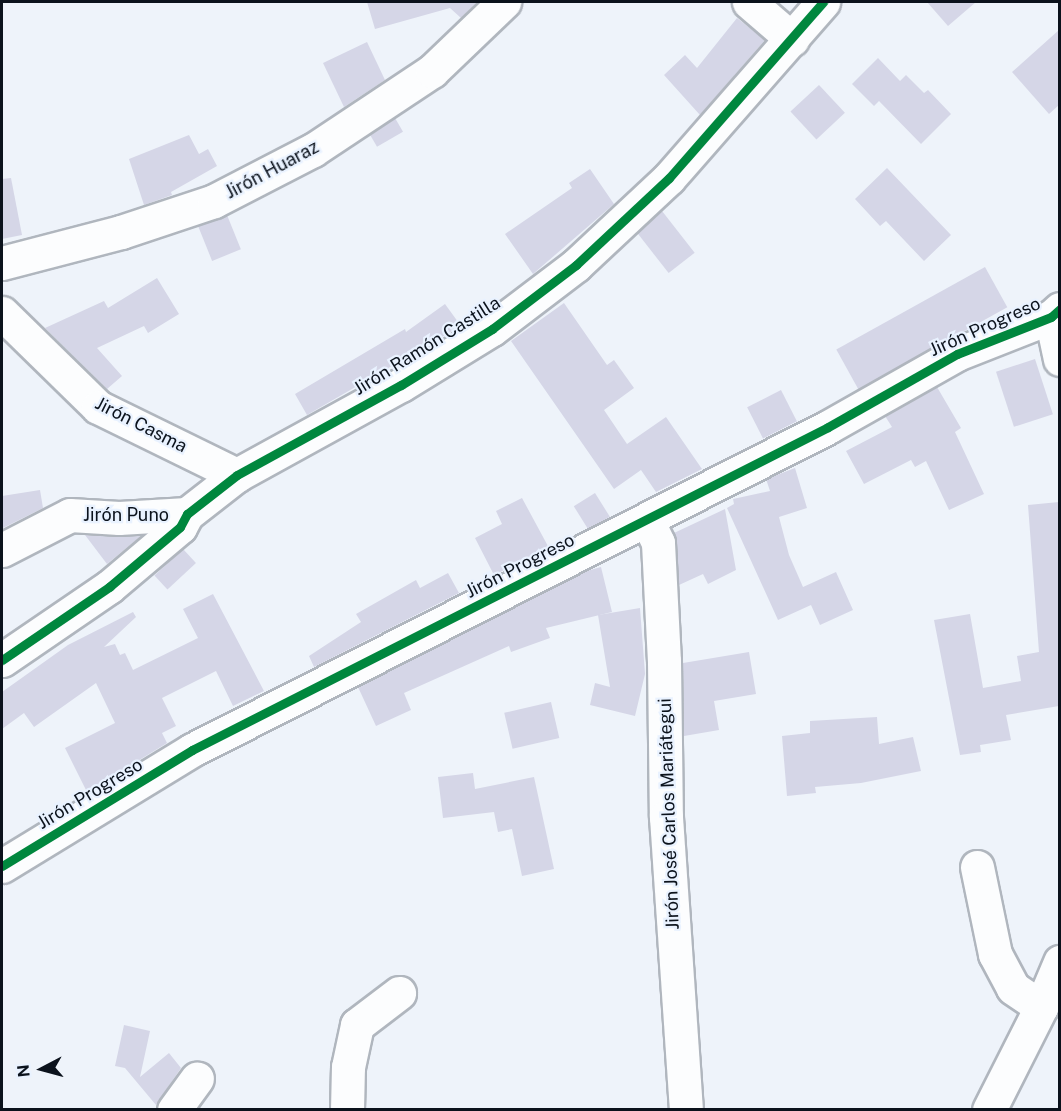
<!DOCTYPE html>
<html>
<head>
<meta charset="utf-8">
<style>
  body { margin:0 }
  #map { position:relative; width:1061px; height:1111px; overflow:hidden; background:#eef3fa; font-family:"Public Sans",sans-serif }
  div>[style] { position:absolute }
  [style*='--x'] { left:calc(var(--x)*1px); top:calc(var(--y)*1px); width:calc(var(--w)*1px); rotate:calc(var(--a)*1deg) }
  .building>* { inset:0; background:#d5d6e7; transform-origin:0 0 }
  .roads { filter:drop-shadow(2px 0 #b0b6be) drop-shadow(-2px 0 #b0b6be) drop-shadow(0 2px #b0b6be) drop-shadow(0 -2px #b0b6be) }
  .minor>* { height:33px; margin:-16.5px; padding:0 16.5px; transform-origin:16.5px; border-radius:16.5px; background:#fcfdfe }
  .cycleway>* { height:9px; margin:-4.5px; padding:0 4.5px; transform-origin:4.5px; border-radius:4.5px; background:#00873e }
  span { translate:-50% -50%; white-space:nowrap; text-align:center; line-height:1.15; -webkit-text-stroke:4.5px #e9f2ff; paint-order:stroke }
  .street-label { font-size:18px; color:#0b121c }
  .frame { position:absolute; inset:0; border:3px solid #0b121c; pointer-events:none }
  .north { position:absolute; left:12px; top:1039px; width:60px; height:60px; -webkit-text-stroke:4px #e9f2ff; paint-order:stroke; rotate:264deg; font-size:16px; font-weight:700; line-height:24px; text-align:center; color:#0b121c }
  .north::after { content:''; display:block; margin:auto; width:21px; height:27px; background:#0b121c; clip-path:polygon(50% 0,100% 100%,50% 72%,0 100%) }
</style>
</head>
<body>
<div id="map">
  <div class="building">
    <i style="clip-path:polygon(367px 2px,477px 2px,461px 18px,450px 8px,375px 29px)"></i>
    <i style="clip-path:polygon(927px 2px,976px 2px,948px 26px)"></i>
    <i style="clip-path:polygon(737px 18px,765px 40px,700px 115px,664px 75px,685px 55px,697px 68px)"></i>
    <i style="clip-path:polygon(1059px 30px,1059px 105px,1049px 114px,1012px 72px)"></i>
    <i style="clip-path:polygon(367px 42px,385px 80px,344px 107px,323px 63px)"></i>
    <i style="clip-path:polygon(878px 58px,900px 81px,906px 75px,924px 93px,928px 90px,951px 114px,921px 144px,879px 101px,874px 106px,852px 84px)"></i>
    <i style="left:819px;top:85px;width:38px;height:39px;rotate:47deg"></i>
    <i style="left:395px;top:118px;width:16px;height:30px;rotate:60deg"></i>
    <i style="clip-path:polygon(189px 135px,199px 154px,208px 149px,217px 166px,171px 192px,172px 195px,144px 205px,129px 159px)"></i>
    <i style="clip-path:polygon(887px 168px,951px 235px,924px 261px,886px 221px,880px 226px,855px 199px)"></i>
    <i style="clip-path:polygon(590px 169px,614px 204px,533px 274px,505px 234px,572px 188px,569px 183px)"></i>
    <i style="clip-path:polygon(11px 178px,22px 235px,2px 239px,2px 179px)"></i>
    <i style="left:662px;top:211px;width:53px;height:33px;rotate:52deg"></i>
    <i style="left:227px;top:215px;width:37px;height:31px;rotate:68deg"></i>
    <i style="left:985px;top:267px;width:46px;height:170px;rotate:61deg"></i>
    <i style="clip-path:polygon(157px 278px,179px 314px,148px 333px,144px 326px,97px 348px,122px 376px,107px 389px,45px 328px,104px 301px,108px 308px)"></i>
    <i style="clip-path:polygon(564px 303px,607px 365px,614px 360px,634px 388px,604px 410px,627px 444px,666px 417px,702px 469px,656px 492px,641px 470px,614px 489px,511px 341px)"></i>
    <i style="clip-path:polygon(445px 304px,461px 326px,307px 415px,295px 394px,405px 329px,406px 332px)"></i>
    <i style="left:1035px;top:359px;width:58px;height:41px;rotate:72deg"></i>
    <i style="clip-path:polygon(937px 387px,961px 428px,955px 432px,984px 494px,949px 510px,926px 461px,915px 467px,911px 460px,864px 484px,846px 451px,892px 427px,885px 416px)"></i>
    <i style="left:781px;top:390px;width:35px;height:38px;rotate:63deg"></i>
    <i style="clip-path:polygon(795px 468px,807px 508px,779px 517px,789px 555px,803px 587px,836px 572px,853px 610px,820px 625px,811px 605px,778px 620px,727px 508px,734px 504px,733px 499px,770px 491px,766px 479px)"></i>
    <i style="clip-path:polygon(40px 490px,43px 508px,3px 528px,2px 496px)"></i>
    <i style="left:595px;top:493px;width:28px;height:25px;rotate:58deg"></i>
    <i style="clip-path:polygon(522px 498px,549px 548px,494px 575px,475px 538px,502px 524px,496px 511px)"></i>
    <i style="clip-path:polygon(1059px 502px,1059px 706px,1006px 715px,1011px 740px,980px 745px,981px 752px,960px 755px,934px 620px,970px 614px,983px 688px,1021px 681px,1017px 656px,1039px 652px,1028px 505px)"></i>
    <i style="clip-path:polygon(725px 509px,736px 570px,708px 584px,703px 574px,679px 585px,674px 533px)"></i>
    <i style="clip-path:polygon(85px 535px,118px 537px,141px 536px,107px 564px)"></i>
    <i style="left:183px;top:549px;width:19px;height:39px;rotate:47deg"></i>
    <i style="clip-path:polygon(601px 567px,612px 612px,546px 628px,550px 638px,511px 652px,509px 646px,404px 693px,411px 710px,376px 726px,358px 687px,583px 572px)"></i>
    <i style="clip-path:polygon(448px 573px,459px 593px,314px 667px,309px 656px,361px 622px,356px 614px,416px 580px,420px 588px)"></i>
    <i style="clip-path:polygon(213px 594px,264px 691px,233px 706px,216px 671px,162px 698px,176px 726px,162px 733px,167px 743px,87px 792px,65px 748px,115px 723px,96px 683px,34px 727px,24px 713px,2px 729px,2px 692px,68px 645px,133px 612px,136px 617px,104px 647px,115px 644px,120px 655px,125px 653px,133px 670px,198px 638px,183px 609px)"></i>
    <i style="clip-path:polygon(640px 608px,645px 674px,635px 716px,590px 705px,595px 683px,610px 687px,598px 615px)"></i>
    <i style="clip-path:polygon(749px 652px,756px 694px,714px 701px,719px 730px,684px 736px,683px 663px)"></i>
    <i style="left:551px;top:702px;width:37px;height:48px;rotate:77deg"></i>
    <i style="clip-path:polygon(877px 717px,879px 744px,913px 737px,921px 771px,861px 783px,815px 787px,816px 793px,787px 796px,782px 736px,810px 733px,810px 721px)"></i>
    <i style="clip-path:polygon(473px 773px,475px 789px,534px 777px,554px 869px,522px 876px,512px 829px,498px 832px,494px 812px,443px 818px,438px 777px)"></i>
    <i style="clip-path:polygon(124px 1025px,150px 1031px,140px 1077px,169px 1053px,181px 1068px,156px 1105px,125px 1068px,115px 1066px)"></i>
  </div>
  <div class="roads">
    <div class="minor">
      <i style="--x:749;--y:2;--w:57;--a:40.7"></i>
      <i style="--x:2;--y:263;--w:123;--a:-14.6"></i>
      <i style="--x:121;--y:232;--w:98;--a:-18.4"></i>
      <i style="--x:214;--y:201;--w:111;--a:-27.3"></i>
      <i style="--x:313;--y:150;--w:143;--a:-33.6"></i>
      <i style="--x:432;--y:71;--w:100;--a:-43.8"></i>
      <i style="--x:2;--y:313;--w:134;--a:44.4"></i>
      <i style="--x:98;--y:407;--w:155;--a:26.1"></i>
      <i style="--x:1051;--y:317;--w:43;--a:77.9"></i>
      <i style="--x:647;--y:520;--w:25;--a:64"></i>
      <i style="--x:658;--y:543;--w:118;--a:87.1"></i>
      <i style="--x:664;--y:661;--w:156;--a:89.3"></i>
      <i style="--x:666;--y:817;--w:294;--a:86.1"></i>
      <i style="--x:2;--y:550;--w:76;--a:-27.2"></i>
      <i style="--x:70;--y:515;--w:49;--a:3.5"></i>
      <i style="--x:119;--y:518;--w:68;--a:-3.4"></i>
      <i style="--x:2;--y:660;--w:130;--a:-34.3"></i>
      <i style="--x:109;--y:587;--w:93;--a:-40.2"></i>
      <i style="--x:180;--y:527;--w:15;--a:-62"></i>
      <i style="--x:187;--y:514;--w:63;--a:-38"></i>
      <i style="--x:237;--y:475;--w:187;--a:-28.8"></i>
      <i style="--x:401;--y:385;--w:107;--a:-31.6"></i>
      <i style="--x:492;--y:329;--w:106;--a:-37.3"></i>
      <i style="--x:576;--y:265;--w:127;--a:-43.1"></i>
      <i style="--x:669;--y:178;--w:234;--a:-48.8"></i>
      <i style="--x:2;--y:866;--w:223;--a:-31.4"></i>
      <i style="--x:192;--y:750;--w:713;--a:-26.92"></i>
      <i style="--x:828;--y:427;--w:148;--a:-29.5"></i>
      <i style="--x:957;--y:354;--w:101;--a:-21.5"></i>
      <i style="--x:1051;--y:317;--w:12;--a:-42"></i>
      <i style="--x:977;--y:867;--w:89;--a:78.3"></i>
      <i style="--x:995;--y:954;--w:38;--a:62"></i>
      <i style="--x:1013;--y:988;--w:34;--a:34"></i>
      <i style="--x:174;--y:1110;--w:39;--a:-54"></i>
      <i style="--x:347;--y:1110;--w:43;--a:-88.7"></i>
      <i style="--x:348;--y:1067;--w:43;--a:-77.9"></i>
      <i style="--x:357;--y:1025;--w:53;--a:-37.3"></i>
      <i style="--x:989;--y:1110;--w:115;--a:-63.2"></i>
      <i style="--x:1041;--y:1007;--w:49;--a:-67.1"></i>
    </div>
  </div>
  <div class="cycleway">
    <i style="--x:2;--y:660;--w:130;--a:-34.3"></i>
    <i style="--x:109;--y:587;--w:93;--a:-40.2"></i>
    <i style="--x:180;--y:527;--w:15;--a:-62"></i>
    <i style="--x:187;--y:514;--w:63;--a:-38"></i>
    <i style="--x:237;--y:475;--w:187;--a:-28.8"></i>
    <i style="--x:401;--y:385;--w:107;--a:-31.6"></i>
    <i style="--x:492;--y:329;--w:106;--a:-37.3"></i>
    <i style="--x:576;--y:265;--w:127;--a:-43.1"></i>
    <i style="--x:669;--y:178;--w:234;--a:-48.8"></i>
    <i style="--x:2;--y:866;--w:223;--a:-31.4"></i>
    <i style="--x:192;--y:750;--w:713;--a:-26.92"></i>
    <i style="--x:828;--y:427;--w:148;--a:-29.5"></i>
    <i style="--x:957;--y:354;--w:101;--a:-21.5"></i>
    <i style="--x:1051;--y:317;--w:12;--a:-42"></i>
  </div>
  <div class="street-label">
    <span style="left:272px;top:170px;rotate:-28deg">Jirón Huaraz</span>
    <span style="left:985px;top:327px;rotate:-24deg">Jirón Progreso</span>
    <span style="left:427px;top:346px;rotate:-32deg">Jirón Ramón Castilla</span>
    <span style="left:141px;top:425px;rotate:27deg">Jirón Casma</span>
    <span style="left:126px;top:515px">Jirón Puno</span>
    <span style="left:520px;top:566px;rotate:-27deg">Jirón Progreso</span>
    <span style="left:90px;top:794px;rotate:-31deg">Jirón Progreso</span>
    <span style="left:669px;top:814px;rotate:-92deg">Jirón José Carlos Mariátegui</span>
  </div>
  <div class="frame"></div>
  <div class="north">N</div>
</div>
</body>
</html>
